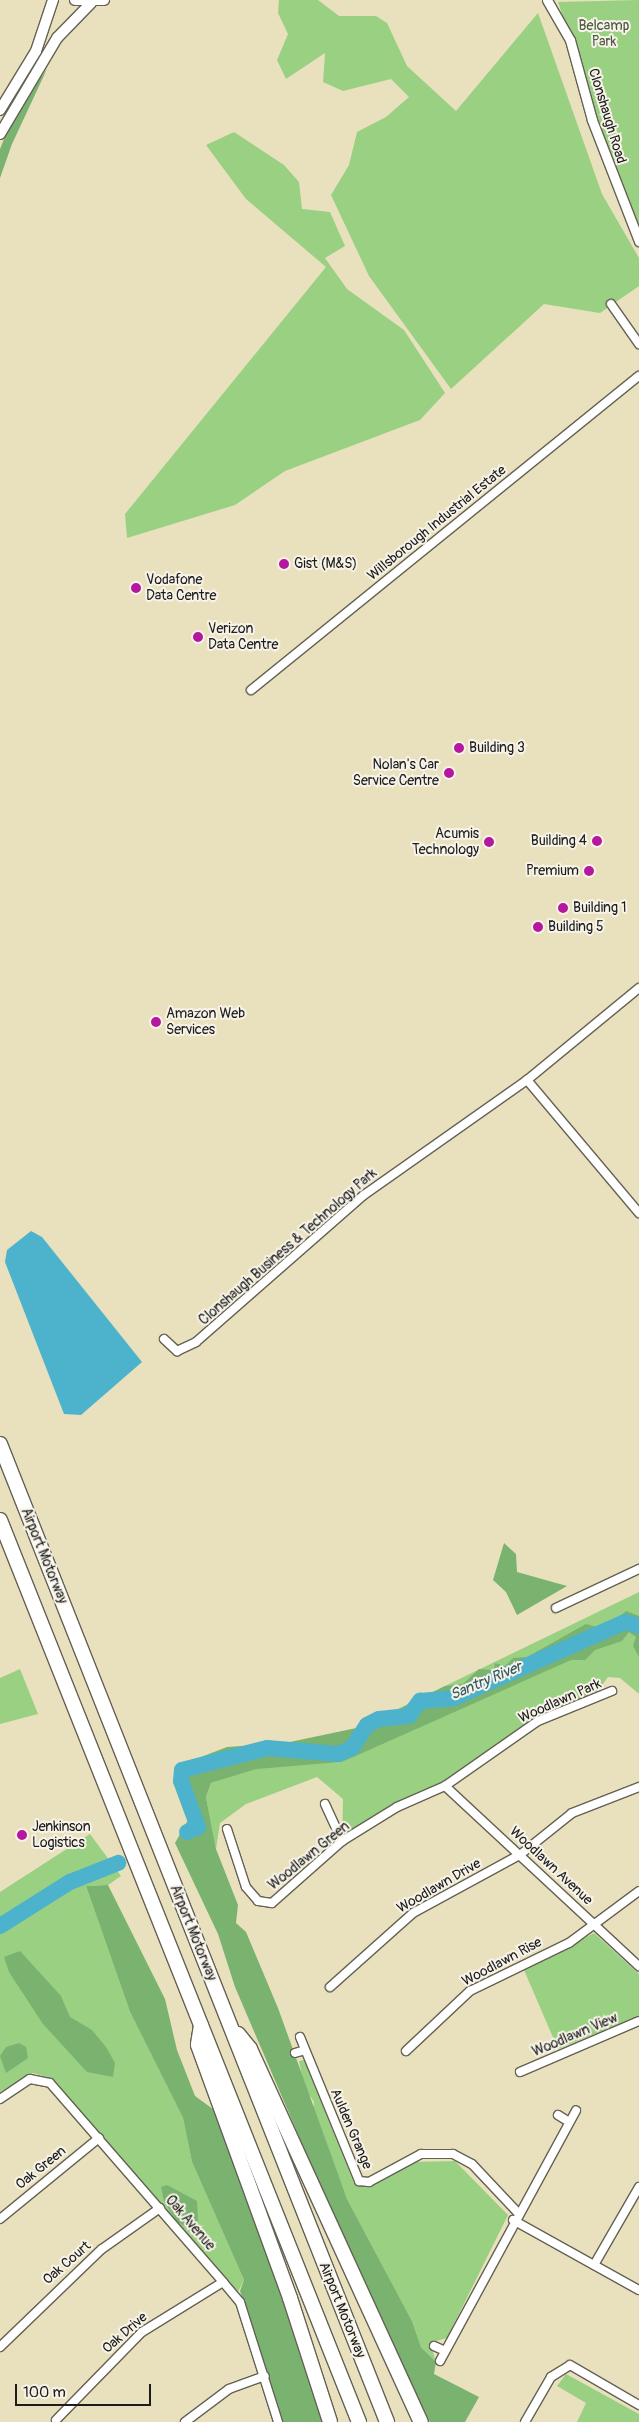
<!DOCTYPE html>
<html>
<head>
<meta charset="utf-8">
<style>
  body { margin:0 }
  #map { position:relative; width:639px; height:2422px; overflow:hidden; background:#e9e1bd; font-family:Pangolin,sans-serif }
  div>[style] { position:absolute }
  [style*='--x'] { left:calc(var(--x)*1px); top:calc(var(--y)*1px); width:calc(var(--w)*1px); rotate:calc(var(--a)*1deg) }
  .green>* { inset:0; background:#99d082 }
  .forest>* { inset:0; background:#7ab270 }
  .water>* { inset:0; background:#4db2cc }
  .river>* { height:16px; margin:-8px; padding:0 8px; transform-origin:8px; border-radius:8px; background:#4db2cc }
  .roads { filter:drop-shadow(1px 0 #646154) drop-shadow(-1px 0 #646154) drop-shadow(0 1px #646154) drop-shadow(0 -1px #646154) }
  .minor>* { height:8px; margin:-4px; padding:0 4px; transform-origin:4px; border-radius:4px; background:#fff }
  .tertiary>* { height:9px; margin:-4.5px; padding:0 4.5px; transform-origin:4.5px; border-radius:4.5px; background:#fff }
  .secondary>* { height:10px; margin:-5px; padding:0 5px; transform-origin:5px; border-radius:5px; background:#fff }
  .motorway>* { height:14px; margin:-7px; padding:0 7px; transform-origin:7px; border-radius:7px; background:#fff }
  .dots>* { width:14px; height:14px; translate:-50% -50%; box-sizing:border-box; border:2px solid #f7f3e8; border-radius:50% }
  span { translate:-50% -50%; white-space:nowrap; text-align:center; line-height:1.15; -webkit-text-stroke:4px #f7f3e8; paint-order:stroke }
  .park-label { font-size:14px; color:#485b40 }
  .street-label { font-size:14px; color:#1c1c1c }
  .poi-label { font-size:14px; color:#1c1c1c }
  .left { translate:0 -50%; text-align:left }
  .right { translate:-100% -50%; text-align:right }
  .water-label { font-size:15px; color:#305862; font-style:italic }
  .scale { position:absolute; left:15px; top:2384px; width:136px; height:22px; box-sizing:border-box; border:2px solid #1c1c1c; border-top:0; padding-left:6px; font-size:15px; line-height:18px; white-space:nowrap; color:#1c1c1c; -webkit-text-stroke:4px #f7f3e8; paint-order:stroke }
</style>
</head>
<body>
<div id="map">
  <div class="green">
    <i style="clip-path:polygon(279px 0,318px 0,339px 16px,376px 16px,387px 23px,407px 66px,456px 111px,538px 13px,602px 194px,639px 258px,639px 286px,600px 313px,544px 304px,451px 389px,369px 276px,331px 195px,349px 165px,357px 132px,386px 117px,409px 97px,391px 79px,343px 91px,323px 82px,325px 53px,286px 79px,277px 60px,288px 34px,278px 13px)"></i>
    <i style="clip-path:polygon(639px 0,639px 226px,617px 182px,558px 2px)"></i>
    <i style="clip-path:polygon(234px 132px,284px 165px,299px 182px,302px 209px,330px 212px,345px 246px,325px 258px,347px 289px,404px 330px,445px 393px,420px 420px,285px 471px,235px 505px,127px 538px,125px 514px,326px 267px,246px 199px,206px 145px)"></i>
    <i style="clip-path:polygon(639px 1592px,639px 1694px,620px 1678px,608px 1677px,598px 1691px,532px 1719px,445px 1780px,342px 1841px,343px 1799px,317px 1777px,246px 1804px,220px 1823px,216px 1849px,206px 1797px,211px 1783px,256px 1768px,342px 1762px,392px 1738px,379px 1718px)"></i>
    <i style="clip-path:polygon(20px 1669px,38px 1714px,0 1724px,0 1678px)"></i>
    <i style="clip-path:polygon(90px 1834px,121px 1876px,108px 1885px,86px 1886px,130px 2012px,183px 2118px,192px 2162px,244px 2280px,237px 2294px,50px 2078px,33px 2073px,0 2092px,0 1892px)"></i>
    <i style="clip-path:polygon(594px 1933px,639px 1974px,639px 2016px,558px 2049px,524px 1970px)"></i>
    <i style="clip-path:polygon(304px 2060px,354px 2183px,371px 2186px,413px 2162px,455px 2161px,508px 2215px,447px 2338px,436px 2341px,432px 2349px,436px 2362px,421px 2347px,412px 2321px,347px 2199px,313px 2112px,314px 2102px,304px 2087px,299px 2061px)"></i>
    <i style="clip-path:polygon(566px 2374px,639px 2414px,639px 2422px,577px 2422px,586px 2403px,557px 2386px)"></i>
  </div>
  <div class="forest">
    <i style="clip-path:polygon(47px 69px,12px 144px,0 178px,0 149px,15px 112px)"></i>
    <i style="clip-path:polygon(504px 1543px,516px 1554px,517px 1572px,567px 1586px,517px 1615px,506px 1592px,493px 1580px)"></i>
    <i style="clip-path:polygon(626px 1611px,639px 1616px,639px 1657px,633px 1646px,636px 1637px,629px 1632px,622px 1641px,595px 1650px,585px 1660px,571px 1660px,342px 1762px,256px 1769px,211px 1783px,206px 1797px,216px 1849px,238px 1905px,236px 1923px,246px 1932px,278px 2008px,347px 2199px,412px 2321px,421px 2347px,436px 2362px,434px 2374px,479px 2397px,465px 2422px,430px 2422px,360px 2279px,235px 1987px,218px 1934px,175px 1843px,188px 1820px,175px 1779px,188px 1775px,201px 1757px,227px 1747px,285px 1743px,366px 1726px,445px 1686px,463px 1684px,479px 1669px,494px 1670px,495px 1663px,505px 1666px,513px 1658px,527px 1657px,586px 1624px,597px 1627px,612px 1624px)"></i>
    <i style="clip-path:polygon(108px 1885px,165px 1999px,177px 2050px,195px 2096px,217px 2112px,278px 2277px,325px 2422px,283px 2422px,240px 2291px,244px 2280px,192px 2162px,183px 2118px,130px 2012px,86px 1886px)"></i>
    <i style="clip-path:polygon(20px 1951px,61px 1996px,70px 2017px,92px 2030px,106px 2047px,115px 2063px,113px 2077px,87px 2072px,43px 2024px,9px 1972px,4px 1957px)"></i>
    <i style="clip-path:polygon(19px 2043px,26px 2047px,28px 2058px,6px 2073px,0 2056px,6px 2047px)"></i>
    <i style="clip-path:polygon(167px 2185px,197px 2201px,198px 2220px,191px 2230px,176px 2221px,164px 2201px,161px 2187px)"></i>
  </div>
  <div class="water">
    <i style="clip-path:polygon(31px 1231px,42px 1237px,142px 1362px,81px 1415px,64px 1414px,5px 1262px,7px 1250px)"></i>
  </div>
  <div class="river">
    <i style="--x:187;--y:1832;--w:12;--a:-24"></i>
    <i style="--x:198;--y:1827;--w:49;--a:-110.3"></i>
    <i style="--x:181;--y:1781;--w:11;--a:-85"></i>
    <i style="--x:182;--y:1770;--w:88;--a:-14.5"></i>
    <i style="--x:267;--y:1748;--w:71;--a:4.8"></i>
    <i style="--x:338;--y:1754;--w:15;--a:-23"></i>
    <i style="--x:352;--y:1748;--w:27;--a:-57"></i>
    <i style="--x:367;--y:1725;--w:13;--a:-27"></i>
    <i style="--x:379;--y:1719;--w:30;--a:-6"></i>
    <i style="--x:409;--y:1716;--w:19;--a:-54"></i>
    <i style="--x:420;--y:1701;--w:34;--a:-5"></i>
    <i style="--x:454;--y:1698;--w:187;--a:-24"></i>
    <i style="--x:625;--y:1622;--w:15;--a:16"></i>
    <i style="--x:0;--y:1926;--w:83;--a:-32.2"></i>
    <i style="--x:70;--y:1882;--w:52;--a:-21.6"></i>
  </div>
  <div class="roads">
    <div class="minor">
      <i style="--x:611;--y:304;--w:49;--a:55"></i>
      <i style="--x:251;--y:690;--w:499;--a:-39"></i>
      <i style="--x:527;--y:1080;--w:174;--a:49.9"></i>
      <i style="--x:164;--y:1339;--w:18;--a:43"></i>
      <i style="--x:177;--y:1351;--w:21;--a:-25"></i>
      <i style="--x:196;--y:1342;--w:223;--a:-41.2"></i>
      <i style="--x:364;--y:1195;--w:199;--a:-35.2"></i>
      <i style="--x:527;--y:1080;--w:145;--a:-39.4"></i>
      <i style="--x:556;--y:1608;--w:92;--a:-25.2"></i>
      <i style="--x:445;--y:1786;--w:265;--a:42.9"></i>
      <i style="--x:325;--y:1804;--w:41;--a:65.3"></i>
      <i style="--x:227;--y:1829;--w:61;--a:71.9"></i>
      <i style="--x:246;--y:1887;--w:18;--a:49"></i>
      <i style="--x:258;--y:1901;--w:14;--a:8"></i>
      <i style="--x:272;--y:1903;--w:94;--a:-41.5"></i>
      <i style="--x:342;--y:1841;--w:65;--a:-31.7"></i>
      <i style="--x:397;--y:1807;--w:52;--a:-23.6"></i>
      <i style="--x:445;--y:1786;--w:113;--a:-35"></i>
      <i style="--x:538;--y:1721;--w:80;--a:-22.1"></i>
      <i style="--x:330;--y:1987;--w:111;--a:-41.7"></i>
      <i style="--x:413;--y:1913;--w:123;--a:-28.6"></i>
      <i style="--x:521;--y:1854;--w:65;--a:-38.8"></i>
      <i style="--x:572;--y:1813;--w:72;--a:-21.2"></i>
      <i style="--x:300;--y:2037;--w:156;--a:67.7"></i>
      <i style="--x:359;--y:2181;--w:10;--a:6"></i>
      <i style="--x:369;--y:2182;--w:59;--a:-28.3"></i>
      <i style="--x:421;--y:2154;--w:32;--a:0"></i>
      <i style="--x:453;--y:2154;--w:21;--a:28"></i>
      <i style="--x:472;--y:2164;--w:66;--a:46.8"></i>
      <i style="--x:406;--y:2051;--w:88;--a:-43.2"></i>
      <i style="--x:470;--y:1991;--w:110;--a:-25.9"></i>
      <i style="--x:569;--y:1943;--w:87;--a:-36.6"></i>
      <i style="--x:295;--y:2053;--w:10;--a:-17"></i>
      <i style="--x:520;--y:2072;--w:129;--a:-23.2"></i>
      <i style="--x:0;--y:2099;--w:36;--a:-34"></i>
      <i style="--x:30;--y:2079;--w:20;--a:11"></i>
      <i style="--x:50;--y:2083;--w:264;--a:49"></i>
      <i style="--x:223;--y:2282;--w:26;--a:50"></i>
      <i style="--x:240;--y:2302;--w:126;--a:72.4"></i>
      <i style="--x:558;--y:2115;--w:13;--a:32"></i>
      <i style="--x:0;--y:2219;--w:128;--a:-39.3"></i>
      <i style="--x:513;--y:2220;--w:144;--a:29.1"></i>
      <i style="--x:594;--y:2265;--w:90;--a:-60"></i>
      <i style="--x:434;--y:2346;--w:12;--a:24"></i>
      <i style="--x:0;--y:2347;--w:141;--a:-43.9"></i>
      <i style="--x:102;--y:2249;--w:71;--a:-35.3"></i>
      <i style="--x:440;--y:2361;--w:285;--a:-61.5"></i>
      <i style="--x:56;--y:2420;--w:123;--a:-45.7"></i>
      <i style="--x:142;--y:2332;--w:95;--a:-31.7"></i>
      <i style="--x:185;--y:2422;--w:55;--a:-36.9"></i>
      <i style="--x:229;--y:2389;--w:38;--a:-20"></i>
      <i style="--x:525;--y:2422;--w:52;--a:-60"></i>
      <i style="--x:551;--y:2377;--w:22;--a:-32"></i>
      <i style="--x:570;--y:2365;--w:80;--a:30.1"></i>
    </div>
    <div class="tertiary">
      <i style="--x:547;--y:0;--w:46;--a:60.1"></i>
      <i style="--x:570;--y:40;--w:83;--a:74.6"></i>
      <i style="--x:592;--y:120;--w:130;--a:68.8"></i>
    </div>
    <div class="secondary">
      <i style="--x:75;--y:0;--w:29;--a:0"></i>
      <i style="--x:0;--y:110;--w:69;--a:-58.6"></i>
      <i style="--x:36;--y:51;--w:54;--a:-71.6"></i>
      <i style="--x:0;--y:134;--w:112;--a:-59.3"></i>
      <i style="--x:57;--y:38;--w:49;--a:-45.8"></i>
    </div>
    <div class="motorway">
      <i style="--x:0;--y:1444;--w:1052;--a:68.41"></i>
      <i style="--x:0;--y:1520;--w:971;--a:68.3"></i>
      <i style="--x:201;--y:2025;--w:20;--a:99"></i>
      <i style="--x:198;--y:2045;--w:269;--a:70"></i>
      <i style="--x:290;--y:2298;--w:130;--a:72.1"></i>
      <i style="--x:238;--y:2034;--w:19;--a:51"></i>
      <i style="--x:250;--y:2049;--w:410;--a:65.4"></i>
    </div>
  </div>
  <div class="dots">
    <i style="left:284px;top:564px;background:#b5179e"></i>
    <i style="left:136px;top:588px;background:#b5179e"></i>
    <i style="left:198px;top:637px;background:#b5179e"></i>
    <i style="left:459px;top:748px;background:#b5179e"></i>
    <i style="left:449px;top:773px;background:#b5179e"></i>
    <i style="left:597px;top:841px;background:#b5179e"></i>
    <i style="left:489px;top:842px;background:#b5179e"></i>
    <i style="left:589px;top:871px;background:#b5179e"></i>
    <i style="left:563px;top:908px;background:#b5179e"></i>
    <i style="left:538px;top:927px;background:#b5179e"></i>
    <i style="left:156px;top:1022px;background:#b5179e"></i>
    <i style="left:22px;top:1835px;background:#b5179e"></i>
  </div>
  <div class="park-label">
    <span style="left:604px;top:34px">Belcamp<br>Park</span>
  </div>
  <div class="street-label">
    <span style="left:607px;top:116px;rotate:73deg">Clonshaugh Road</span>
    <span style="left:437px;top:523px;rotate:-39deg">Willsborough Industrial Estate</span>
    <span style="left:288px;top:1247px;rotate:-41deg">Clonshaugh Business &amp; Technology Park</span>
    <span style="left:44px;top:1556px;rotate:68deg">Airport Motorway</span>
    <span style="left:560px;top:1701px;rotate:-24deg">Woodlawn Park</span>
    <span style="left:309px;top:1856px;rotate:-39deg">Woodlawn Green</span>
    <span style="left:551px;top:1866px;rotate:43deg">Woodlawn Avenue</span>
    <span style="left:439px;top:1886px;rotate:-30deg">Woodlawn Drive</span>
    <span style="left:193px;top:1933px;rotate:68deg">Airport Motorway</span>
    <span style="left:502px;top:1962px;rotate:-28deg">Woodlawn Rise</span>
    <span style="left:575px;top:2035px;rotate:-23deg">Woodlawn View</span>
    <span style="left:351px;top:2129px;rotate:67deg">Aulden Grange</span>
    <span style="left:41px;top:2168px;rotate:-39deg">Oak Green</span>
    <span style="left:190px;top:2223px;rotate:49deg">Oak Avenue</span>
    <span style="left:67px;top:2263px;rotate:-41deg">Oak Court</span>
    <span style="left:342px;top:2310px;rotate:68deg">Airport Motorway</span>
    <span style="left:125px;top:2333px;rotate:-41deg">Oak Drive</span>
  </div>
  <div class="poi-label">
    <span class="left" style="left:294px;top:564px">Gist (M&amp;S)</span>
    <span class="left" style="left:146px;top:588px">Vodafone<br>Data Centre</span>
    <span class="left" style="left:208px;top:637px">Verizon<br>Data Centre</span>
    <span class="left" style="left:469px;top:748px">Building 3</span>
    <span class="right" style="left:439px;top:773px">Nolan's Car<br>Service Centre</span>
    <span class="right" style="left:479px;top:842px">Acumis<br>Technology</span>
    <span class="right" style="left:587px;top:841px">Building 4</span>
    <span class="right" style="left:579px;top:871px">Premium</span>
    <span class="left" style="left:573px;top:908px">Building 1</span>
    <span class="left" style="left:548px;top:927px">Building 5</span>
    <span class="left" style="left:166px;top:1022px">Amazon Web<br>Services</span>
    <span class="left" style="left:32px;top:1835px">Jenkinson<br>Logistics</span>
  </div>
  <div class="water-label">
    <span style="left:486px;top:1681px;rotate:-23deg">Santry River</span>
  </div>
  <div class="scale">100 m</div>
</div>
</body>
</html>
